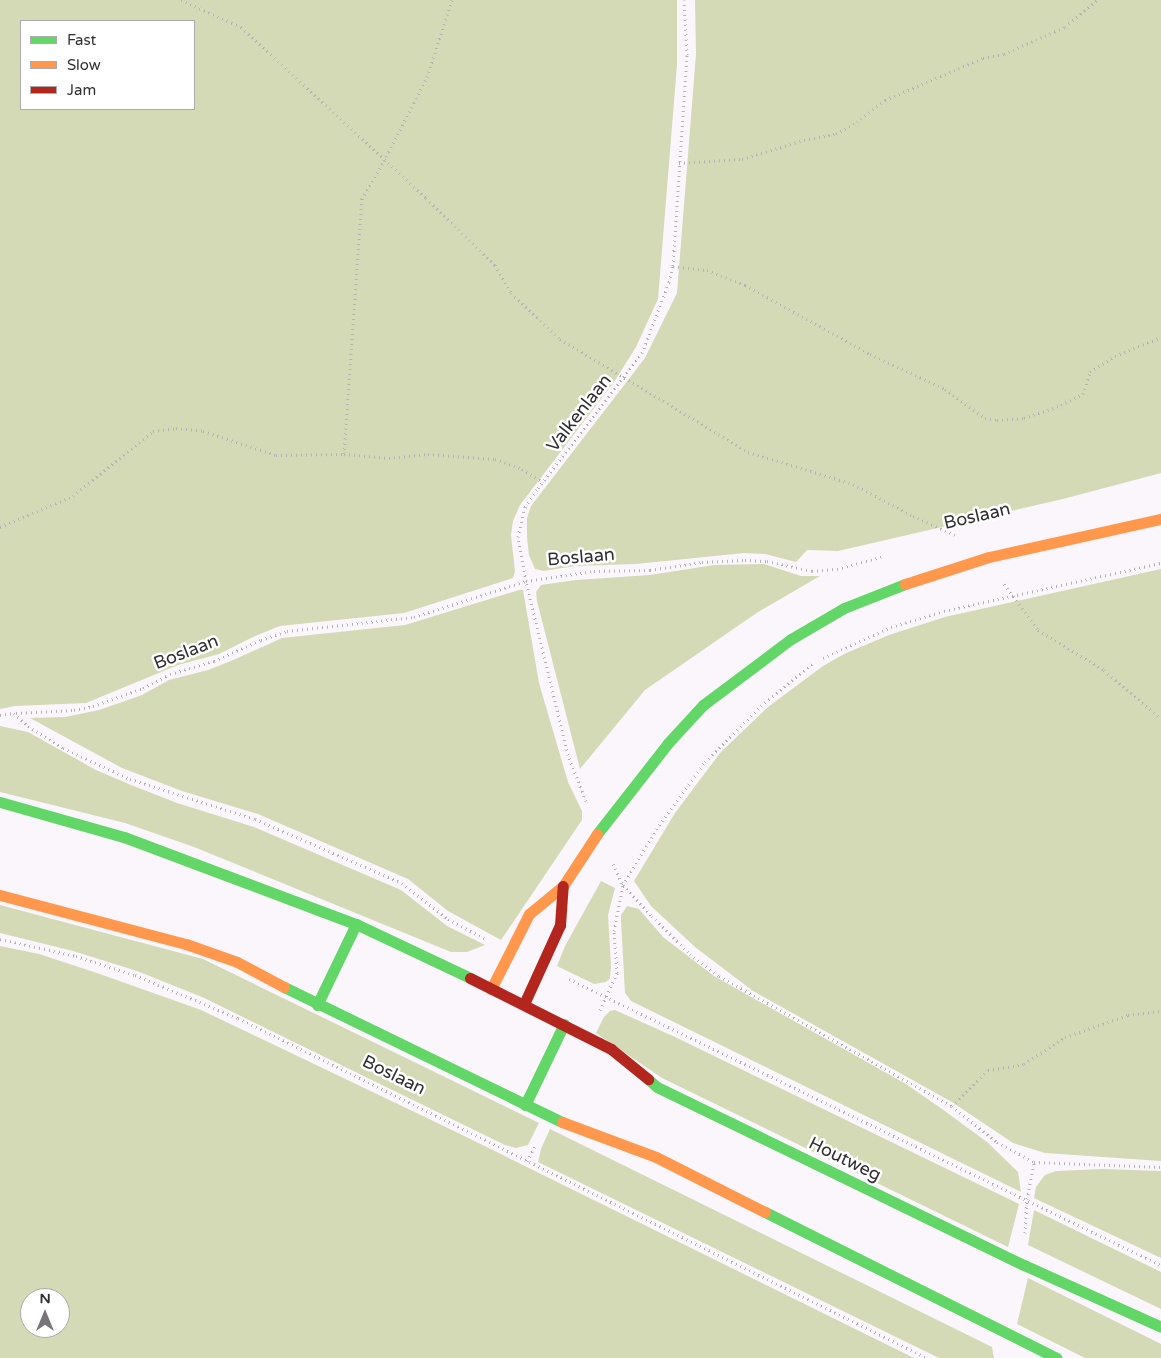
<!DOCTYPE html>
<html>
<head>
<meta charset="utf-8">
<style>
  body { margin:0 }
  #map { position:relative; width:1161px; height:1358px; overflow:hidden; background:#fbf6fb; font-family:"Varela Round",sans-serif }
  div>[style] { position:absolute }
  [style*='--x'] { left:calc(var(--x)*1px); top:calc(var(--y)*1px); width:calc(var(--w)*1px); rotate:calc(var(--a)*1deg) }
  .forest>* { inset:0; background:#d4d9b6 }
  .path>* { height:3px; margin-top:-1.5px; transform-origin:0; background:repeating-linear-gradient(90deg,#b5b2b4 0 1px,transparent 0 5px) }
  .fast>* { height:11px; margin:-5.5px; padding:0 5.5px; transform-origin:5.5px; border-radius:5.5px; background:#63d668 }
  .slow>* { height:11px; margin:-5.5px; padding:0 5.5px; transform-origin:5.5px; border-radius:5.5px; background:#ff974d }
  .jam>* { height:11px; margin:-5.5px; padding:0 5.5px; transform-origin:5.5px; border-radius:5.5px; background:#b3261e }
  span { translate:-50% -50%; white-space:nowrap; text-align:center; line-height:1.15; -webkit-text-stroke:5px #fff; paint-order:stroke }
  .street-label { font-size:18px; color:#312e32 }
  .legend { position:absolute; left:20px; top:20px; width:175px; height:90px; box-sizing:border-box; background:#fff; border:1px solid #adabad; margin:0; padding:6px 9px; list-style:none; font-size:15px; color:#312e32 }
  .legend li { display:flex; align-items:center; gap:10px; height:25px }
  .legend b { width:25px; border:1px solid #adabad }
  .north { position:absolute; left:20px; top:1288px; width:50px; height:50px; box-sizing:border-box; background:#fff; border:1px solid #adabad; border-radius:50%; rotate:0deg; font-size:14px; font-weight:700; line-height:20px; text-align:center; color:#312e32 }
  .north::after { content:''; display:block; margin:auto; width:18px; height:22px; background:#787478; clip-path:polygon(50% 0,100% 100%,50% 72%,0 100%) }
</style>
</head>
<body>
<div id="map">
  <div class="forest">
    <i style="clip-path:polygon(evenodd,0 0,677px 0,677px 65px,658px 299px,636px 347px,614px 382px,520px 505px,513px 521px,511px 535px,515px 571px,513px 578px,404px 613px,280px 626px,253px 637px,219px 654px,178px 665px,86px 703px,15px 706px,0 709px,0 0,21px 21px,194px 21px,194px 109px,21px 109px,21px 21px)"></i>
    <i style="clip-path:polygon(695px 0,1161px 0,1161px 473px,1063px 499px,838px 551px,807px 550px,796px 562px,765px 554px,744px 553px,636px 564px,575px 566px,544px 571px,535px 569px,529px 555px,527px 537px,527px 518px,531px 506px,645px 358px,677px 293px,696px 54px)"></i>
    <i style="clip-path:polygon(764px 564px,801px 576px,820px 576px,758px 612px,645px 690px,580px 769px,537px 601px,536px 592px,541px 585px,576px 580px,650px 575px,714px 565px)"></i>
    <i style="clip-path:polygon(1161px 569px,1161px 1161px,1045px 1153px,1013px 1143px,952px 1102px,753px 991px,695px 947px,651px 906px,634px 881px,675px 813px,720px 753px,768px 707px,823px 666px,844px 654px,889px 635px,945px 617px)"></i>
    <i style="clip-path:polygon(519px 590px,523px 590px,539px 683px,568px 782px,582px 811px,582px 820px,501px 940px,448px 911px,408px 879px,258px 814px,182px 791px,122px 768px,30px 718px,65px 717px,99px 710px,142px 695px,169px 680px,208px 670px,231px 661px,282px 638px,405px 625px)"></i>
    <i style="clip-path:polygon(0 726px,28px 732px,96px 770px,131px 785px,177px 803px,254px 827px,401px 890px,447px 926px,485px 945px,467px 952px,451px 952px,194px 847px,125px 823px,0 792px)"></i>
    <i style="clip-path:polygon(601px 881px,615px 888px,608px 915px,611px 966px,610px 978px,606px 982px,594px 984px,557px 966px,565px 946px)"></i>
    <i style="clip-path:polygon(0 905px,203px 959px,539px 1123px,528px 1145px,516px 1148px,505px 1145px,202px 997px,137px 971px,73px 951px,0 933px)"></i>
    <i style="clip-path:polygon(627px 906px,639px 909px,663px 937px,714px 976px,906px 1084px,942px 1109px,987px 1142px,1018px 1172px,1021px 1192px,631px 1001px,625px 993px,621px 921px,621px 915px)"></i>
    <i style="clip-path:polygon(evenodd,0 946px,39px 954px,97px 973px,201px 1010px,452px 1130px,914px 1358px,0 1358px,0 946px,30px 1298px,60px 1298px,60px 1328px,30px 1328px,30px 1298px)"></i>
    <i style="clip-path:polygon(615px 1010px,675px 1037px,1019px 1204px,1008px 1247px,662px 1078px,596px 1033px,604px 1017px,610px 1011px)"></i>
    <i style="clip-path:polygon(550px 1129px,992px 1347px,994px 1358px,939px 1358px,538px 1162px,541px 1149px)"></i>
    <i style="clip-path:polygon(1103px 1169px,1161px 1171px,1161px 1258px,1034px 1198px,1036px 1187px,1045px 1175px,1056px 1171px)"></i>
    <i style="clip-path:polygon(1034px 1210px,1161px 1272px,1161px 1309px,1028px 1245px)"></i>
    <i style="clip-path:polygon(1028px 1278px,1161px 1344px,1161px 1358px,1085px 1358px,1017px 1324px)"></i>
  </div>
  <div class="path">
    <i style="--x:181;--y:0;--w:66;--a:24.2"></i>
    <i style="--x:241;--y:27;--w:252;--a:42.7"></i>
    <i style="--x:426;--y:198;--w:96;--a:44.2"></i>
    <i style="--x:495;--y:265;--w:32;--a:60"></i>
    <i style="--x:511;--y:293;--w:67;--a:43.2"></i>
    <i style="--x:560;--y:339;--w:219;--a:31"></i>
    <i style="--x:748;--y:452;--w:110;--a:16.9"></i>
    <i style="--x:853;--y:484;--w:68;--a:28.1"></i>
    <i style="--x:913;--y:516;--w:46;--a:24.3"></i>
    <i style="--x:679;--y:163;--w:63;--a:-3.6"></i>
    <i style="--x:742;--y:159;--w:65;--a:-17"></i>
    <i style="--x:804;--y:140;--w:33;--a:-11"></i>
    <i style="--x:836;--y:134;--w:24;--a:-30"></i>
    <i style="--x:857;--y:122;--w:36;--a:-38"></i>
    <i style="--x:885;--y:100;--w:107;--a:-23.2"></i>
    <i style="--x:983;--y:58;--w:21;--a:-11"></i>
    <i style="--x:1004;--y:54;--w:67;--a:-23.9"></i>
    <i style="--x:1065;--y:27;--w:42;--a:-40.2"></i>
    <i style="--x:673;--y:266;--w:34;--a:7"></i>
    <i style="--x:707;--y:270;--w:41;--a:21.5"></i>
    <i style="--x:745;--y:285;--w:143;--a:28.9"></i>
    <i style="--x:870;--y:354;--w:83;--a:25"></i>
    <i style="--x:945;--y:389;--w:49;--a:35.9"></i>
    <i style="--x:985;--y:418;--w:12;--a:9"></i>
    <i style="--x:997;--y:420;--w:27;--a:-4"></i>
    <i style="--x:1024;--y:418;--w:39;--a:-19"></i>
    <i style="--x:1061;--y:405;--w:25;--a:-27"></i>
    <i style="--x:1083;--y:394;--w:23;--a:-72"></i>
    <i style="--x:1090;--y:372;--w:30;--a:-33"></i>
    <i style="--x:1115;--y:356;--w:50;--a:-22.4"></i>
    <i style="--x:344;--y:454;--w:256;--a:-86"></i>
    <i style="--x:362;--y:199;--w:44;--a:-59.9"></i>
    <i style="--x:384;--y:161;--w:94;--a:-62.9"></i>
    <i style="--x:427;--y:77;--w:81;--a:-72"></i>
    <i style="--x:0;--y:527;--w:79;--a:-23"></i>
    <i style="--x:73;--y:496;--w:103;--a:-39.1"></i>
    <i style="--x:153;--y:431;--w:23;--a:-7"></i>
    <i style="--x:176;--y:428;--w:27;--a:6"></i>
    <i style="--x:203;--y:431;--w:77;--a:18.2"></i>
    <i style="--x:276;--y:455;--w:68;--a:-0.8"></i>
    <i style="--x:344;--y:454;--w:45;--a:5.1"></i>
    <i style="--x:389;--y:458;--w:39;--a:-6"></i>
    <i style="--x:428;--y:454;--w:67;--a:4.3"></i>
    <i style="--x:495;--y:459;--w:29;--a:20"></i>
    <i style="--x:522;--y:469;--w:25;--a:32"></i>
    <i style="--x:1004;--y:584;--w:57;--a:53.5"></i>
    <i style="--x:1038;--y:630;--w:77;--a:31.2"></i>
    <i style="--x:1104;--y:670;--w:75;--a:40.7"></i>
    <i style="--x:823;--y:658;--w:75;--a:-24.5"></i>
    <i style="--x:891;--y:627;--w:55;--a:-16.8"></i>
    <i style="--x:944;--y:611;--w:222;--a:-12.5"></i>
    <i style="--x:16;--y:713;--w:58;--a:-3"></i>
    <i style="--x:74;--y:710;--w:19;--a:-12"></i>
    <i style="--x:93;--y:706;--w:53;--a:-19.8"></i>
    <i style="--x:143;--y:688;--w:30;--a:-27"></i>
    <i style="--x:170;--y:674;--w:46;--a:-16.5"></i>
    <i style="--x:214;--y:661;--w:51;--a:-24.1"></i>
    <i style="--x:261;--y:640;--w:28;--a:-19"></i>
    <i style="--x:287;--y:631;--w:128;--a:-6.3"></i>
    <i style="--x:414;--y:617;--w:118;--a:-17.8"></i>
    <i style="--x:526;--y:581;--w:69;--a:-8.4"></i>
    <i style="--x:594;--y:571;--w:56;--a:-1"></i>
    <i style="--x:650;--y:570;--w:53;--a:-8.7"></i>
    <i style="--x:702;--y:562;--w:43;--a:-2.7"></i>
    <i style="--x:745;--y:560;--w:22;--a:3"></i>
    <i style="--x:767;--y:561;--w:46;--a:12.5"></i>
    <i style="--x:812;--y:571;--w:25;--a:-5"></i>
    <i style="--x:837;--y:569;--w:46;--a:-15.3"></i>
    <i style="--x:0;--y:715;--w:14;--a:-8"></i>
    <i style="--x:14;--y:713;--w:19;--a:43"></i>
    <i style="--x:28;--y:726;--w:41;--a:32.2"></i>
    <i style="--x:63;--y:748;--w:74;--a:24.8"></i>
    <i style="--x:130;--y:779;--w:131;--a:17.7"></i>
    <i style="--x:255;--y:819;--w:160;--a:23.5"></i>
    <i style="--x:402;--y:883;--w:58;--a:38"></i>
    <i style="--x:448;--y:919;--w:41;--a:27.8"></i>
    <i style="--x:586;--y:801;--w:49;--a:-111.4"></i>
    <i style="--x:568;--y:755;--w:179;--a:-103.6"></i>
    <i style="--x:526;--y:581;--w:45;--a:-100.3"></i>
    <i style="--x:518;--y:537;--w:31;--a:-77"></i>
    <i style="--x:525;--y:507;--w:23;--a:-56"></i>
    <i style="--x:538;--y:488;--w:170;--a:-52.4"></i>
    <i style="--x:642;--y:353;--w:76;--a:-69.2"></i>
    <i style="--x:669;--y:282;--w:16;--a:-76"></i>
    <i style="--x:673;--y:266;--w:211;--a:-86.2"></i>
    <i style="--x:687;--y:55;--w:55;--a:-93.1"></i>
    <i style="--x:613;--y:864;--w:23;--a:65"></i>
    <i style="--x:623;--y:885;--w:42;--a:46.9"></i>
    <i style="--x:652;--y:916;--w:54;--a:45"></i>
    <i style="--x:690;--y:954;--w:36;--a:37"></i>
    <i style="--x:719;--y:976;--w:267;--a:29.2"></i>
    <i style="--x:952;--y:1106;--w:58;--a:38.7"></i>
    <i style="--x:997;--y:1142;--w:42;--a:28.4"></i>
    <i style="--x:1034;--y:1162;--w:127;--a:2.3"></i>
    <i style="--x:0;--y:939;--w:78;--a:12.6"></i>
    <i style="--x:76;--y:956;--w:62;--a:17.9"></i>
    <i style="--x:135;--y:975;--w:112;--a:22.7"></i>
    <i style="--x:238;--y:1018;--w:768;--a:26.26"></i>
    <i style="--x:569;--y:979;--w:657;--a:25.79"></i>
    <i style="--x:600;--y:1010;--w:41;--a:-65.3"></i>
    <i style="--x:617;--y:973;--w:42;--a:-94.1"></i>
    <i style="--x:614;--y:931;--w:47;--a:-78.9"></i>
    <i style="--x:623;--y:885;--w:70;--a:-59"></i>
    <i style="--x:659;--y:825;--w:78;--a:-53.9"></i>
    <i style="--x:705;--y:762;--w:79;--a:-45"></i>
    <i style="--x:761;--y:706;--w:67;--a:-39.6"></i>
    <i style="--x:952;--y:1106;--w:51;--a:-45"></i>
    <i style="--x:988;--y:1070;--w:36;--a:-9"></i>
    <i style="--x:1024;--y:1064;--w:49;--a:-33.4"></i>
    <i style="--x:1065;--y:1037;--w:67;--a:-19.2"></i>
    <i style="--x:1128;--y:1015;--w:33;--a:-7"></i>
    <i style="--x:527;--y:1161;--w:19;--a:-62"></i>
    <i style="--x:1025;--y:1233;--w:34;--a:-87"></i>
    <i style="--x:1027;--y:1199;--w:38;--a:-79"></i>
  </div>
  <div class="fast">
    <i style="--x:0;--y:802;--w:129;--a:15.8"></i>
    <i style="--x:124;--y:837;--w:248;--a:20.6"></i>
    <i style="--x:356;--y:924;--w:126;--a:25.3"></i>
    <i style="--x:597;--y:834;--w:115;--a:-52"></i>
    <i style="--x:668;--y:743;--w:52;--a:-47.4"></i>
    <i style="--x:703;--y:705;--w:110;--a:-36.9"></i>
    <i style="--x:791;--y:639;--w:61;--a:-30.3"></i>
    <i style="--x:844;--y:608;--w:66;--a:-21.5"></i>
    <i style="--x:284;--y:987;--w:309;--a:25.9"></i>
    <i style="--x:317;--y:1005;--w:90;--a:-64.3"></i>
    <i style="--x:648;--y:1079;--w:12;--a:42"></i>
    <i style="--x:657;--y:1087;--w:408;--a:25.9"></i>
    <i style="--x:1024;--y:1265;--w:150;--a:24.3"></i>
    <i style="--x:525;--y:1105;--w:90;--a:-64.3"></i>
    <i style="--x:765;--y:1212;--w:326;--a:26.6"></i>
  </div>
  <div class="slow">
    <i style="--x:905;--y:584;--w:88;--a:-17.8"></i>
    <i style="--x:989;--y:557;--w:176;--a:-12.5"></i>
    <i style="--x:0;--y:895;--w:192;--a:14.8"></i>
    <i style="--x:186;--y:944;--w:54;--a:19.4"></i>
    <i style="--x:237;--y:962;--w:53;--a:28"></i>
    <i style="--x:491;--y:989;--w:84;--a:-63.1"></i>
    <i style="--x:529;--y:914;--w:44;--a:-39.5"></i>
    <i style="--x:563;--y:886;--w:62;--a:-56.8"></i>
    <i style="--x:562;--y:1122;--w:100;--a:20.4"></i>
    <i style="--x:656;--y:1157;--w:122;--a:26.8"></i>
  </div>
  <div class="jam">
    <i style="--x:470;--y:978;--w:158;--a:26.7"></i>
    <i style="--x:611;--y:1049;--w:48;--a:39"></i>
    <i style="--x:524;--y:1004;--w:87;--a:-65.5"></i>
    <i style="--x:560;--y:925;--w:39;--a:-86"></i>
  </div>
  <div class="street-label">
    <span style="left:579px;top:413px;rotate:-52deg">Valkenlaan</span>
    <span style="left:977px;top:516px;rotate:-13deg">Boslaan</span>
    <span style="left:581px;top:557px;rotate:-5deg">Boslaan</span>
    <span style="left:186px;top:652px;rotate:-21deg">Boslaan</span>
    <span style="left:394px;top:1075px;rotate:26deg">Boslaan</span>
    <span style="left:845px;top:1159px;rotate:26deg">Houtweg</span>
  </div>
  <ul class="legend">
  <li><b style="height:6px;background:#63d668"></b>Fast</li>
  <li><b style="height:6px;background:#ff974d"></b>Slow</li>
  <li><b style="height:6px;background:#b3261e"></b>Jam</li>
  </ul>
  <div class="north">N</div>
</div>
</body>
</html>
